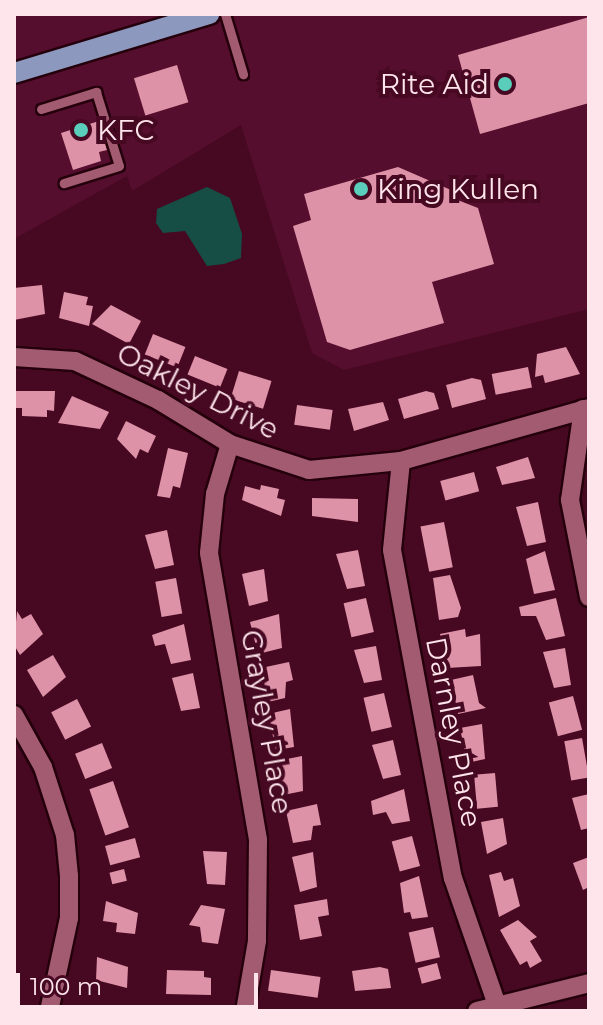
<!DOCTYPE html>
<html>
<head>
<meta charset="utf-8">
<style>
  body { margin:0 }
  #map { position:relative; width:603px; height:1025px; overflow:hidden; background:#470822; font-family:Montserrat,sans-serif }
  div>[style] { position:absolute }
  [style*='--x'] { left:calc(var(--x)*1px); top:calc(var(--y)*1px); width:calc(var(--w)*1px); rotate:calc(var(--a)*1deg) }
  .built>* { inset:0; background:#550e2d }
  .water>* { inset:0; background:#164e46 }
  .building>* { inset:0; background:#de92a7; transform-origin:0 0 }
  .roads { filter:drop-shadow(2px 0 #25000c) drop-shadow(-2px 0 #25000c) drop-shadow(0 2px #25000c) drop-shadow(0 -2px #25000c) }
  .lane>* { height:9px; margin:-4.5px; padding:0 4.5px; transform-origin:4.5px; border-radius:4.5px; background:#a25b71 }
  .street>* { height:18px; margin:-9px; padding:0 9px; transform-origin:9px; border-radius:9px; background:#a25b71 }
  .primary>* { height:20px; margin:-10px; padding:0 10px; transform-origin:10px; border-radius:10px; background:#8c98be }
  .dots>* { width:22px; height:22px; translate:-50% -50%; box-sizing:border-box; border:4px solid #470822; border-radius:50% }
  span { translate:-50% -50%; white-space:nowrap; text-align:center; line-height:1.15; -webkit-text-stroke:8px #470822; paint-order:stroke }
  .poi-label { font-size:28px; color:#fee5eb }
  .right { translate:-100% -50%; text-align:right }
  .left { translate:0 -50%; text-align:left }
  .street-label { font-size:28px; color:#fee5eb }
  .frame { position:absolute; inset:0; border:16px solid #fee5eb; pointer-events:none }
  .scale { position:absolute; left:16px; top:973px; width:242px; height:36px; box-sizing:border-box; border:4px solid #fee5eb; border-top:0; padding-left:10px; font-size:24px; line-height:28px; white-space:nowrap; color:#fee5eb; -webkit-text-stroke:6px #470822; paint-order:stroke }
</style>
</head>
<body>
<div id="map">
  <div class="built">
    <i style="clip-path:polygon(14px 14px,589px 14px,589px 309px,344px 370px,312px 353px,241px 125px,132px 191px,127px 176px,14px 239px)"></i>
  </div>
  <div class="water">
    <i style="clip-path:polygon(207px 187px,230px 198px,242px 234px,241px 258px,224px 264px,207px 266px,185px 231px,163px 233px,156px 223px,157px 209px)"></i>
  </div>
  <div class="building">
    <i style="clip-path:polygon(589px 17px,589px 103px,480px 134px,458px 55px)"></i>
    <i style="left:177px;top:65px;width:39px;height:45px;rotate:73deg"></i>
    <i style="clip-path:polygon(99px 121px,107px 150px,99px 152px,101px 161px,73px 170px,61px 133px)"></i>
    <i style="clip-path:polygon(398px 167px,458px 193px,455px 199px,478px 208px,494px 264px,432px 282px,444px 323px,350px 350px,327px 342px,293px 226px,311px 220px,304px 194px)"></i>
    <i style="clip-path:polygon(42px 285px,45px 314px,14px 320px,14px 288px)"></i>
    <i style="clip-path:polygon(64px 292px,88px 297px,86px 305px,93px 306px,89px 326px,59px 318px)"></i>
    <i style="clip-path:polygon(111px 305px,141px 321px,129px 344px,92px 324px)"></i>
    <i style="left:153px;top:334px;width:35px;height:22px;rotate:22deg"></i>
    <i style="clip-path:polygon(566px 347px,580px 374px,545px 383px,543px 375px,535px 377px,537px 354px)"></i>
    <i style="left:195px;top:356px;width:35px;height:20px;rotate:22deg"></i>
    <i style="left:528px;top:367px;width:21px;height:37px;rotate:79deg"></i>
    <i style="left:239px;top:371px;width:34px;height:29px;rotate:17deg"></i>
    <i style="clip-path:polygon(472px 378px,481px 380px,486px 399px,452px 408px,446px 385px)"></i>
    <i style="clip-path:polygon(15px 391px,55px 391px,54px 411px,47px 410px,47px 417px,22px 416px,22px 408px,14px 408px)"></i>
    <i style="clip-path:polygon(426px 391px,434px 393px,439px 409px,404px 419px,398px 399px)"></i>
    <i style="clip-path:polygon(72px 396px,109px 412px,100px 429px,58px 423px)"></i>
    <i style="clip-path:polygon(383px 402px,389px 420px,354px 431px,348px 409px)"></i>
    <i style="left:297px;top:405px;width:36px;height:20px;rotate:8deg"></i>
    <i style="clip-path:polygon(126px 421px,156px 436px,148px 453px,140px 449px,136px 459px,117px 439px)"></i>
    <i style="clip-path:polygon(168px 448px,188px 453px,180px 488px,173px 486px,170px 498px,157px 496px)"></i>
    <i style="clip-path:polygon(528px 457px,535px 478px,502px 485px,496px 467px)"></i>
    <i style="left:474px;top:472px;width:20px;height:35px;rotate:75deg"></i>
    <i style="clip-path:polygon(261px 485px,279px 489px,277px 498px,285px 500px,281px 516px,242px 500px,245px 486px,260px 490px)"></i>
    <i style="clip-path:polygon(312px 498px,358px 499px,358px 522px,312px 516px)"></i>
    <i style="clip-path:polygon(538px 502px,546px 542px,527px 546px,516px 507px)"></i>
    <i style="left:444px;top:522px;width:46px;height:24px;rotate:79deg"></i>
    <i style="clip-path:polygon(167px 530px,174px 565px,155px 569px,145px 535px)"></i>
    <i style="clip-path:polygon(358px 550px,365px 586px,347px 589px,336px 554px)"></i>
    <i style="clip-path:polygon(545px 551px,555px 590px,534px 594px,526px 559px)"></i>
    <i style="clip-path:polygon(264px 569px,268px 601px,249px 606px,242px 574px)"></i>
    <i style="clip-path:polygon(450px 575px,461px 608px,458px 617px,439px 620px,433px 578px)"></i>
    <i style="left:176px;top:578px;width:36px;height:21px;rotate:80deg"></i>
    <i style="left:366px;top:598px;width:35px;height:23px;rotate:77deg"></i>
    <i style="clip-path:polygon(556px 598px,565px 636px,546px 640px,536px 616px,521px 616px,519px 607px)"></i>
    <i style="clip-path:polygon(17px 611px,22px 619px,31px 614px,43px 634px,20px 655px,14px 645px)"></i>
    <i style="clip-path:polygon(279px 614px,282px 648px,258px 654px,250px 622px)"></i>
    <i style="clip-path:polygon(184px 624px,191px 660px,171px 664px,165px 644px,155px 646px,152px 635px)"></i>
    <i style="clip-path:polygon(465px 629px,466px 637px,480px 634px,481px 666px,447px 668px,440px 634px)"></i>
    <i style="clip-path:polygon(376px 646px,382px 680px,364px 683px,354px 650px)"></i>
    <i style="clip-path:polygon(565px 648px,571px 685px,554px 688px,543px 652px)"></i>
    <i style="clip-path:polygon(53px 655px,66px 677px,43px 697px,27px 670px)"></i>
    <i style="clip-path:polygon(289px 662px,293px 680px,286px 682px,285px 698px,268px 702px,261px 668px)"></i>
    <i style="clip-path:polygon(193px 673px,200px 708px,181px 711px,172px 678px)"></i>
    <i style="clip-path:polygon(473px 675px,479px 703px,486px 708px,458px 714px,451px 680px)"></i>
    <i style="left:384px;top:693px;width:35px;height:21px;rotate:77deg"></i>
    <i style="left:573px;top:696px;width:35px;height:25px;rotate:75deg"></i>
    <i style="left:77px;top:699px;width:31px;height:29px;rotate:63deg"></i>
    <i style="clip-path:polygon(290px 709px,294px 747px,276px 750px,268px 714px)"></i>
    <i style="clip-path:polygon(482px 724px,485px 759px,467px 763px,460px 728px)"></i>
    <i style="left:582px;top:738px;width:40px;height:18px;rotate:80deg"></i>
    <i style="clip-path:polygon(393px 740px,401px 775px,383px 779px,372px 745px)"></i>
    <i style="left:102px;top:743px;width:27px;height:29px;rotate:68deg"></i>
    <i style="clip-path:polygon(302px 756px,303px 791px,283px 795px,277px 761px)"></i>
    <i style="left:495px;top:773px;width:34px;height:21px;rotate:85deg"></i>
    <i style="left:113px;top:781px;width:49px;height:25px;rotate:71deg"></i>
    <i style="clip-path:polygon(404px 789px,410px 821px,392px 824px,386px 812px,373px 815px,371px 801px)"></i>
    <i style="clip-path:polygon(589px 794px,589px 828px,581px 830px,572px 798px)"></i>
    <i style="clip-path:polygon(317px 804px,321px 825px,313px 826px,311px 840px,293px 843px,286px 811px)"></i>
    <i style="clip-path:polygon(503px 818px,507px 844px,487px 854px,481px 822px)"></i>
    <i style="left:412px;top:836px;width:31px;height:21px;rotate:75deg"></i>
    <i style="left:135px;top:838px;width:20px;height:31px;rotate:75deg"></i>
    <i style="clip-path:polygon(203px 851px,227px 852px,225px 885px,207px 884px)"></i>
    <i style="clip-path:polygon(313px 852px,317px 887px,300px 892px,292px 857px)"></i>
    <i style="clip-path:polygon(589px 857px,589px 887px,583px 890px,573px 863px)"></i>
    <i style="left:124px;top:869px;width:12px;height:15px;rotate:76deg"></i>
    <i style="clip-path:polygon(501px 872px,504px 881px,513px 878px,520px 906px,499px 917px,489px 875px)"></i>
    <i style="clip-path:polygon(419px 876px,428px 917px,412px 919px,410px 912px,404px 913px,400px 883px)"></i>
    <i style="clip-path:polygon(327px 899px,329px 915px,318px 917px,322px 936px,300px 940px,294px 905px)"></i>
    <i style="clip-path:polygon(106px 901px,138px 913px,135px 934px,116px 932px,117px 923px,103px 921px)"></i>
    <i style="clip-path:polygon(201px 905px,225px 909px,218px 944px,202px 942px,200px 927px,189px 925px)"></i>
    <i style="clip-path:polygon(518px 920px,537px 937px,530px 941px,542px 961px,530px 968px,527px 961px,520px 965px,500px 930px)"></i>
    <i style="left:433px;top:927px;width:31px;height:25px;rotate:77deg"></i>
    <i style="clip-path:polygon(97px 957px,128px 967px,127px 988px,96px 980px)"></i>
    <i style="left:437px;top:963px;width:16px;height:20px;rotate:75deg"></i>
    <i style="clip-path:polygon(380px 967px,388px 969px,391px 988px,355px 991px,352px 971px)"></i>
    <i style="clip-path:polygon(167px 970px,204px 971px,204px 977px,211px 978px,211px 995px,166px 994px)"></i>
    <i style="left:271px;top:970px;width:50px;height:21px;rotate:8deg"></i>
  </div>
  <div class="roads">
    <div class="lane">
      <i style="--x:225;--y:14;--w:63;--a:73.3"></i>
      <i style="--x:41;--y:109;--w:58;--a:-17.2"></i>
      <i style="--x:96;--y:92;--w:77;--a:72.7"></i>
      <i style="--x:119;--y:166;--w:58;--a:162.8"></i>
    </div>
    <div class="street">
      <i style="--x:14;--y:357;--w:61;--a:3.8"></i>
      <i style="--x:75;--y:361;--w:92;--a:25.2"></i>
      <i style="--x:158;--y:400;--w:84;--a:31.4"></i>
      <i style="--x:230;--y:444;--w:83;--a:18.2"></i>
      <i style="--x:309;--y:470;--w:92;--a:-5.6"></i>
      <i style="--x:401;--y:461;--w:195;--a:-15.7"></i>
      <i style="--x:583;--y:409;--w:92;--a:98.1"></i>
      <i style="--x:570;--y:500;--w:99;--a:78.9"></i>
      <i style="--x:230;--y:444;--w:52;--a:106.7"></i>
      <i style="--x:215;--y:494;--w:59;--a:95.8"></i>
      <i style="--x:209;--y:553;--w:291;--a:80.3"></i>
      <i style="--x:258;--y:840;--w:101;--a:90.6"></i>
      <i style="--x:257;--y:941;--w:71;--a:99.7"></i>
      <i style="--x:401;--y:461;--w:89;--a:95.8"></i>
      <i style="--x:392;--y:550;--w:334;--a:79.5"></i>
      <i style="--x:453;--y:878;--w:138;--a:70.9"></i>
      <i style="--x:14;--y:715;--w:60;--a:60.9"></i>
      <i style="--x:43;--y:767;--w:71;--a:72.1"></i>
      <i style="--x:65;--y:835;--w:41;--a:84.4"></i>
      <i style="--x:69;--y:876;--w:42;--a:90"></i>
      <i style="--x:69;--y:918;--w:95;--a:102.1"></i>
      <i style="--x:477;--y:1011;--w:115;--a:-14"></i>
    </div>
    <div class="primary">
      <i style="--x:14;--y:73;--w:204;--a:-16.8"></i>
    </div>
  </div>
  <div class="dots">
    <i style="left:505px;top:84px;background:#5bcebb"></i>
    <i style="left:81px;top:130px;background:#5bcebb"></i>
    <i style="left:361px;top:189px;background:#5bcebb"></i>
  </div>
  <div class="poi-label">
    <span class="right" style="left:489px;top:84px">Rite Aid</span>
    <span class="left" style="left:97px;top:130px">KFC</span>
    <span class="left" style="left:377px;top:189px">King Kullen</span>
  </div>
  <div class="street-label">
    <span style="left:198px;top:391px;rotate:27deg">Oakley Drive</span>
    <span style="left:267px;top:722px;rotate:80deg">Grayley Place</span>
    <span style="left:454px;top:732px;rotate:79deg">Darnley Place</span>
  </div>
  <div class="frame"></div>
  <div class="scale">100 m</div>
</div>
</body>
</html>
